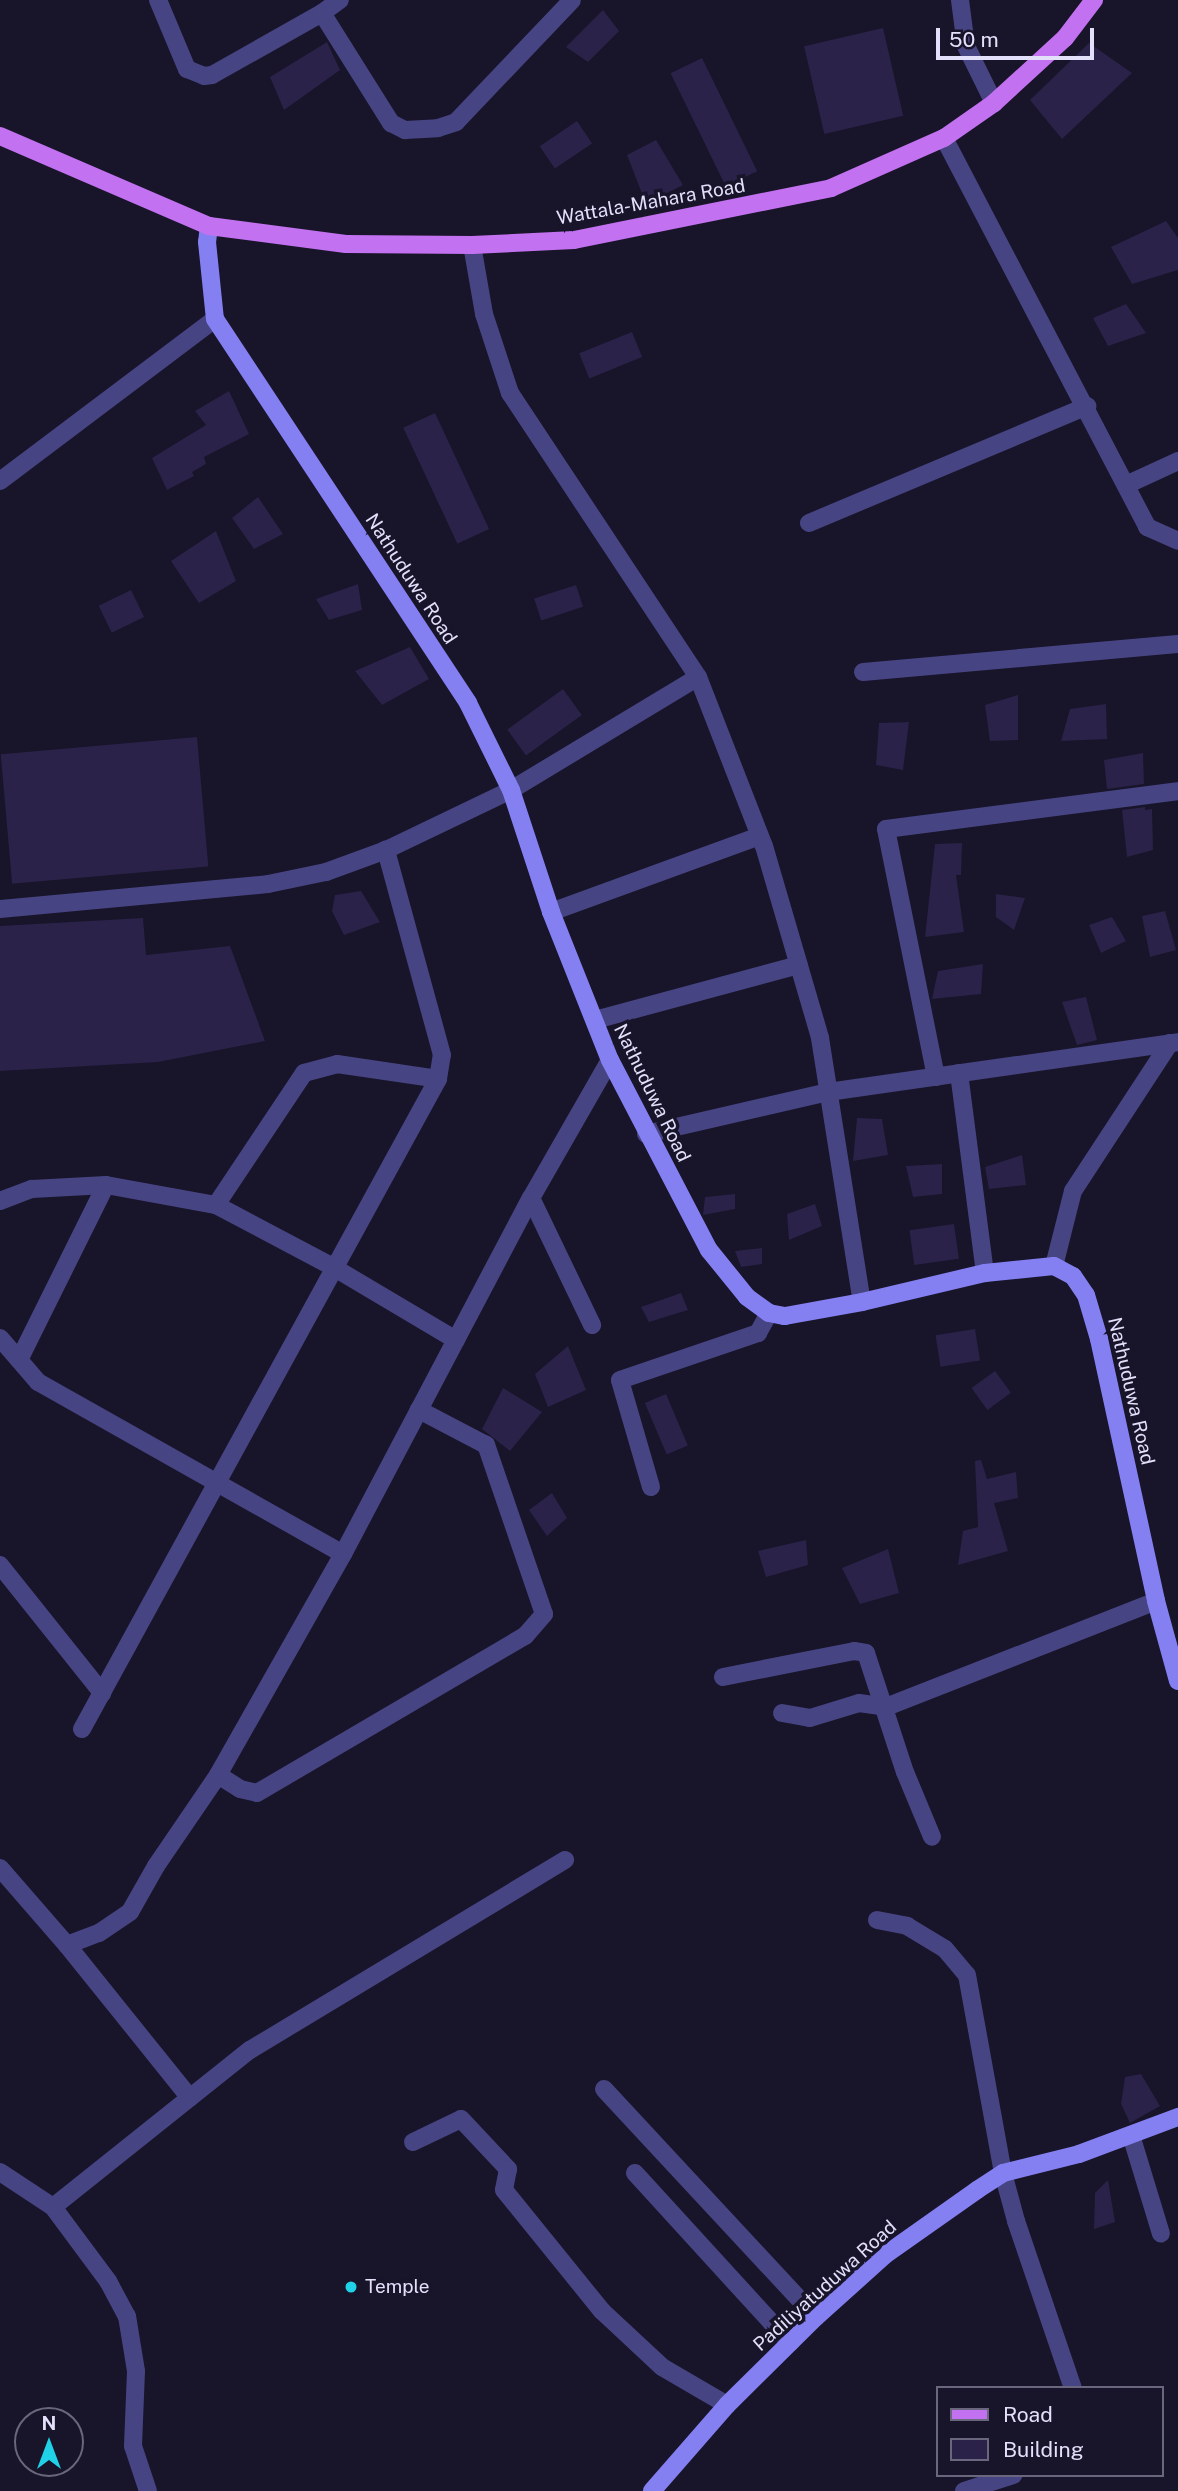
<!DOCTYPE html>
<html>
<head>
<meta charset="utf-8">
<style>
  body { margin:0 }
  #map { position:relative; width:1178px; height:2491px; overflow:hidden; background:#181429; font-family:"Public Sans",sans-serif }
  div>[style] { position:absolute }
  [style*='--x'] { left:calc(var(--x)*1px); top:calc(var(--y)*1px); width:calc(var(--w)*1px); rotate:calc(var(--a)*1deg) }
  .building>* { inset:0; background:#2a2248; transform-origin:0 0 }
  .street>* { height:18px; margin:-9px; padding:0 9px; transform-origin:9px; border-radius:9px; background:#474483 }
  .secondary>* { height:18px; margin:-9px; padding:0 9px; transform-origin:9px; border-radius:9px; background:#8480f2 }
  .primary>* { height:18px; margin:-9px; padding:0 9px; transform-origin:9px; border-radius:9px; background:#c272f0 }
  .dots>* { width:19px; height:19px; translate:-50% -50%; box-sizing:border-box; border:4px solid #181429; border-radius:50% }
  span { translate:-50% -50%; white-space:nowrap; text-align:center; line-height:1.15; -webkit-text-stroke:7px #181429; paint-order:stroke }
  .street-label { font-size:19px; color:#e3e0fc }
  .poi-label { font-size:19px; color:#e3e0fc }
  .left { translate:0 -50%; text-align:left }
  .legend { position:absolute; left:936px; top:2386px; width:228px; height:91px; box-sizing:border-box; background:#181429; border:2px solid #69667d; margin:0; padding:9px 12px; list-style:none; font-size:21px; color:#e3e0fc }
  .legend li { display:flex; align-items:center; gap:14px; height:35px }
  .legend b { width:35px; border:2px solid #69667d }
  .north { position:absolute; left:14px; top:2407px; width:70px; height:70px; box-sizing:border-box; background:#181429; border:2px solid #69667d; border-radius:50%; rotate:0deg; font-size:19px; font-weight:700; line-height:28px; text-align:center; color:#e3e0fc }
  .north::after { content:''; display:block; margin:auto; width:24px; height:32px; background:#20d2e8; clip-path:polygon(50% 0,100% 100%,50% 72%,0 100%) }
  .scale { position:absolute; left:936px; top:28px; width:158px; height:32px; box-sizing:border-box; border:4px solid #e3e0fc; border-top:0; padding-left:9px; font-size:21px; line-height:24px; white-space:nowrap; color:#e3e0fc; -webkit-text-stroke:5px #181429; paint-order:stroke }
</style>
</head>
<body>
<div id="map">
  <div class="building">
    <i style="clip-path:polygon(603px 10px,619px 31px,588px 62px,566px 47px)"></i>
    <i style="left:883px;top:28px;width:90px;height:81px;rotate:77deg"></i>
    <i style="clip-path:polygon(327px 42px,340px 70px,284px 110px,270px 77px)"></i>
    <i style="clip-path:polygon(1089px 43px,1132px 73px,1062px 139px,1030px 100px)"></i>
    <i style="left:702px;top:58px;width:126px;height:35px;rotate:64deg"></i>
    <i style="left:577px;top:121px;width:27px;height:45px;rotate:56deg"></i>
    <i style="clip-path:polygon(656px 140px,683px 185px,646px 204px,627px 155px)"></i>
    <i style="clip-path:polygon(1166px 221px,1178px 238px,1178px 270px,1132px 284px,1111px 247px)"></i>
    <i style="clip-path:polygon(1126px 304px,1146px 333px,1108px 346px,1093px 318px)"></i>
    <i style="left:632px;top:332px;width:27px;height:57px;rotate:68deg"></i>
    <i style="clip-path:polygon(229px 391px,249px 434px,204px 457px,206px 464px,192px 472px,194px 476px,167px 490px,152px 458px,206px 425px,195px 411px)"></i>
    <i style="left:435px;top:413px;width:128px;height:35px;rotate:65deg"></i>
    <i style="clip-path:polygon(258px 497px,283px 534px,254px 549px,232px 518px)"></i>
    <i style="clip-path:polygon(216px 531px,236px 581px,199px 603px,171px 561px)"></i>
    <i style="clip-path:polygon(358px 584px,362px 610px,329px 620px,316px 599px)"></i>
    <i style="left:576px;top:585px;width:23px;height:44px;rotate:72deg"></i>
    <i style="left:131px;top:590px;width:30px;height:36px;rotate:64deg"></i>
    <i style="clip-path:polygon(410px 647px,429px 679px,382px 705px,355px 671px)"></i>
    <i style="left:563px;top:689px;width:32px;height:69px;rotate:54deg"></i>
    <i style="clip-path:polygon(1018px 695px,1018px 740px,990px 741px,985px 705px)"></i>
    <i style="clip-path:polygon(1106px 704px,1107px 739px,1061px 741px,1070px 709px)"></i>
    <i style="clip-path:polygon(909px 722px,903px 770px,876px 765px,879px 723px)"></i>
    <i style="left:197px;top:737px;width:130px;height:197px;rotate:85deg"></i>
    <i style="clip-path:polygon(1143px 753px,1144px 784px,1107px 789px,1104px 760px)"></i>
    <i style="clip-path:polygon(1145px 807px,1145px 810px,1152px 809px,1153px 850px,1127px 857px,1122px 810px)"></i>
    <i style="clip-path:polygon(962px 843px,961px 875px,956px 875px,964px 932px,925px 937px,935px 844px)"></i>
    <i style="clip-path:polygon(361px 891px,380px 922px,344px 935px,332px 911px,335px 895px)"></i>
    <i style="clip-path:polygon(996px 894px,1025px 898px,1014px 930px,996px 917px)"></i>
    <i style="clip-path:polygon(1165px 911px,1176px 950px,1150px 957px,1142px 916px)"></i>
    <i style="clip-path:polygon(1112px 917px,1126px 941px,1101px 953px,1089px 925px)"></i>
    <i style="clip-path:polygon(143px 918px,146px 955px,230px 946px,265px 1041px,158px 1062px,0 1071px,0 926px)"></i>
    <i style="clip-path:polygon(983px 964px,981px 994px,932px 999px,938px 971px)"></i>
    <i style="clip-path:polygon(1086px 997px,1097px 1040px,1077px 1045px,1062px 1002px)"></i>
    <i style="clip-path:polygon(857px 1118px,882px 1119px,888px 1155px,853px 1161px)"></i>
    <i style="clip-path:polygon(1022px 1155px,1026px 1185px,989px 1189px,985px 1167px)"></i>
    <i style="clip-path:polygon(942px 1164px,942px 1194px,913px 1197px,906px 1166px)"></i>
    <i style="clip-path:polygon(735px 1194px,735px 1209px,703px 1215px,705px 1197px)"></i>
    <i style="clip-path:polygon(815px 1204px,822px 1226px,789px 1240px,787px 1214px)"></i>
    <i style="left:954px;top:1224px;width:35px;height:45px;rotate:82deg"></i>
    <i style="clip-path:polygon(762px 1248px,762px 1264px,741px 1267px,735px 1251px)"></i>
    <i style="clip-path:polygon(681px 1293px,688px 1310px,649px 1322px,641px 1307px)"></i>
    <i style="left:975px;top:1329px;width:32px;height:40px;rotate:81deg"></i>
    <i style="clip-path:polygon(568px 1346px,586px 1390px,548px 1407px,535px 1374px)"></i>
    <i style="left:995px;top:1371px;width:27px;height:29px;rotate:54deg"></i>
    <i style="clip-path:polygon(503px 1388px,542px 1412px,510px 1451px,482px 1429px)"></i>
    <i style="left:666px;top:1394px;width:56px;height:23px;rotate:67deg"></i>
    <i style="clip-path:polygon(981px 1460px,987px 1479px,1016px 1472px,1018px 1498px,994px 1503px,1008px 1551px,958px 1565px,963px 1531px,978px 1527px,975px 1461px)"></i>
    <i style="clip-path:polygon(552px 1493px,567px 1518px,547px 1536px,529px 1510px)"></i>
    <i style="clip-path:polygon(806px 1540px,808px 1565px,766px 1577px,758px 1551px)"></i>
    <i style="clip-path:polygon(888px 1549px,899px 1593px,860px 1604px,842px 1568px)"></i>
    <i style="clip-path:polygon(1141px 2074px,1160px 2106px,1130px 2123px,1121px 2104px,1125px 2077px)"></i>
    <i style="clip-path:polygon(1108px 2180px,1115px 2222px,1094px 2229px,1095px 2193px)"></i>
  </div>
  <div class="street">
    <i style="--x:158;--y:0;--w:75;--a:67.2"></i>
    <i style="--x:187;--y:69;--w:18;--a:22"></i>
    <i style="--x:204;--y:76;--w:8;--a:-7"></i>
    <i style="--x:212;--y:75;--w:126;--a:-29.4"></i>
    <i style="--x:322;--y:13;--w:130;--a:57.9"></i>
    <i style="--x:391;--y:123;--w:16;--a:27"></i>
    <i style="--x:405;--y:130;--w:33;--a:-3"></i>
    <i style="--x:438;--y:128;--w:19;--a:-18"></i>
    <i style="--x:456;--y:122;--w:168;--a:-46.4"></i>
    <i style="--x:960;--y:0;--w:46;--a:82.6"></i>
    <i style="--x:966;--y:46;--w:64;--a:63.8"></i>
    <i style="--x:322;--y:13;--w:22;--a:-36"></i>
    <i style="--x:944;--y:138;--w:439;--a:62.4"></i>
    <i style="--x:1147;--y:527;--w:34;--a:24"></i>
    <i style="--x:472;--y:245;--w:70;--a:80.1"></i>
    <i style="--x:484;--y:314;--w:83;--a:71.8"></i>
    <i style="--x:510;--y:393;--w:341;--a:56.5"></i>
    <i style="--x:698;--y:677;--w:181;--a:68.7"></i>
    <i style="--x:764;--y:846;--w:200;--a:73.7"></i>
    <i style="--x:820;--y:1038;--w:267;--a:81"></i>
    <i style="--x:0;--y:481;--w:269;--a:-37"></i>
    <i style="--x:1126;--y:485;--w:57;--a:-24.8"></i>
    <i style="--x:809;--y:523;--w:302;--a:-22.8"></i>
    <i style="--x:863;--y:672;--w:316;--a:-5.1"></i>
    <i style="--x:0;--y:909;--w:269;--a:-5.3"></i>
    <i style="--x:268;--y:884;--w:59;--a:-11.7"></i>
    <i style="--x:326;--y:872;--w:64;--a:-20.1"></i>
    <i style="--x:386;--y:850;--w:139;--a:-25.6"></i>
    <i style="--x:511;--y:790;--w:218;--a:-31.1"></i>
    <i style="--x:551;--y:912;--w:222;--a:-20"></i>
    <i style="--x:595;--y:1020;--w:211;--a:-15.1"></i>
    <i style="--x:959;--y:1073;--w:202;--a:82.6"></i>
    <i style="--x:936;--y:1077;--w:253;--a:-101.4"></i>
    <i style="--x:886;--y:829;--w:294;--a:-7.4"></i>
    <i style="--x:646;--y:1134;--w:187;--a:-13"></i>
    <i style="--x:828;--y:1092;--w:354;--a:-8.1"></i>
    <i style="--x:531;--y:1198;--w:141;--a:64.3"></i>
    <i style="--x:0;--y:1201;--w:34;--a:-21"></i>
    <i style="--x:32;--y:1189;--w:74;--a:-3.1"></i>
    <i style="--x:106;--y:1185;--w:112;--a:10.3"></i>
    <i style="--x:216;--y:1205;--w:132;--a:27.9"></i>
    <i style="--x:333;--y:1267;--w:143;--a:30.7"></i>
    <i style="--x:216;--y:1205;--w:159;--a:-56.3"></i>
    <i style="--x:304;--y:1073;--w:34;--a:-15"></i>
    <i style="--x:337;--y:1064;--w:102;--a:8.4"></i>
    <i style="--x:1054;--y:1266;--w:77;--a:-75.8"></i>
    <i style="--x:1073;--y:1191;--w:177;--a:-56.8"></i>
    <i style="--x:0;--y:1338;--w:58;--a:49.2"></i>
    <i style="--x:38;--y:1382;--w:350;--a:29.4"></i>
    <i style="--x:19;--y:1360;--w:195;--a:-63.6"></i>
    <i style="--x:651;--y:1487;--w:111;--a:-106.2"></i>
    <i style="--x:620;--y:1380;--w:146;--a:-18.8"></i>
    <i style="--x:758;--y:1333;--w:23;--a:-61"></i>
    <i style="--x:0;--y:1565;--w:164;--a:51.4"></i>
    <i style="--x:723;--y:1677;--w:134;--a:-11.2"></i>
    <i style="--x:854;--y:1651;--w:12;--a:9"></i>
    <i style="--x:866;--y:1653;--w:125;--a:71.9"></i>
    <i style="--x:905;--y:1772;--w:70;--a:67.4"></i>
    <i style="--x:782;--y:1713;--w:28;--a:10"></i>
    <i style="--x:810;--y:1718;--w:51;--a:-17"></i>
    <i style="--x:859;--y:1703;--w:27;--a:8"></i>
    <i style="--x:886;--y:1707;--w:290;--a:-21.4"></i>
    <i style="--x:82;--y:1729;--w:741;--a:-61.29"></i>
    <i style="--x:438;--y:1079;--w:24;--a:-81"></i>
    <i style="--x:442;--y:1055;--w:213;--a:-105.3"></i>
    <i style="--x:218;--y:1775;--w:26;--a:32"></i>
    <i style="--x:240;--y:1789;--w:17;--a:13"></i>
    <i style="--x:257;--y:1793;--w:311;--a:-30.4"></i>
    <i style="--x:525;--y:1636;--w:29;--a:-49"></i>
    <i style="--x:544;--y:1614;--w:179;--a:-108.9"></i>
    <i style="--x:486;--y:1445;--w:76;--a:-152.4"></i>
    <i style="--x:0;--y:1868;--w:102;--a:49"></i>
    <i style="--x:67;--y:1945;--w:196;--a:51.2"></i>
    <i style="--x:877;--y:1920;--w:31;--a:11"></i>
    <i style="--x:907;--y:1926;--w:44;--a:31.2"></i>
    <i style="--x:945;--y:1949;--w:34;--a:50"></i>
    <i style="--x:967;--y:1975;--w:201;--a:79.7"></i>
    <i style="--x:1003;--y:2173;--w:50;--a:74.8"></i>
    <i style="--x:1016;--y:2221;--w:176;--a:71.2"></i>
    <i style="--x:67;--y:1945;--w:34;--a:-21"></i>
    <i style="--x:99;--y:1933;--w:37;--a:-34"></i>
    <i style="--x:130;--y:1912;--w:53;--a:-60.5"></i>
    <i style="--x:156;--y:1866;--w:110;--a:-55.7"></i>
    <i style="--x:218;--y:1775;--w:254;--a:-60.5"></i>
    <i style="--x:343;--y:1554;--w:403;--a:-62.2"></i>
    <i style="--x:531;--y:1198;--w:159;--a:-60.2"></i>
    <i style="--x:604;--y:2089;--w:311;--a:47.1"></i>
    <i style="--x:1131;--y:2135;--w:103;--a:73.1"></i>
    <i style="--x:413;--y:2142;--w:53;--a:-25.6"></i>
    <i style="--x:461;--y:2119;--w:69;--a:46.8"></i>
    <i style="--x:508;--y:2169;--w:21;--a:101"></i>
    <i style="--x:504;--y:2190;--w:156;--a:51"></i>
    <i style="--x:602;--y:2311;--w:82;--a:43"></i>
    <i style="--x:662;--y:2367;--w:75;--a:30.3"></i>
    <i style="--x:0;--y:2172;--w:64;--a:33.4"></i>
    <i style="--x:53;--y:2207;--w:92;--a:53.4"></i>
    <i style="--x:108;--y:2281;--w:40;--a:62"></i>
    <i style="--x:127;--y:2316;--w:56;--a:80.7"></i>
    <i style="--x:136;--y:2371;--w:75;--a:92.3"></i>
    <i style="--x:133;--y:2446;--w:47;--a:71.6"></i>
    <i style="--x:635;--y:2173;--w:230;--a:47.6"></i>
    <i style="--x:53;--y:2207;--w:252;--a:-38.6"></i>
    <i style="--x:250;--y:2050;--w:368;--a:-31.1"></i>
    <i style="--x:964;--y:2491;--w:52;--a:-18.1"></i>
  </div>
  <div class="secondary">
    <i style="--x:209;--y:226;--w:16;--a:97"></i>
    <i style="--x:207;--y:242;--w:77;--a:84.1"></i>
    <i style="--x:215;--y:319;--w:460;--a:56.6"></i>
    <i style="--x:468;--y:703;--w:97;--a:63.7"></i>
    <i style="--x:511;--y:790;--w:128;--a:71.8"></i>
    <i style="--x:551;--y:912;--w:159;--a:68.3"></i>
    <i style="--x:610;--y:1060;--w:214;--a:62.5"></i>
    <i style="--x:709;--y:1250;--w:60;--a:51"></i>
    <i style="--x:747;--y:1297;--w:27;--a:36"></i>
    <i style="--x:769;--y:1313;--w:16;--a:11"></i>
    <i style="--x:785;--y:1316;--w:78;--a:-10.3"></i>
    <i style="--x:862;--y:1302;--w:126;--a:-13.3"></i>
    <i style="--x:985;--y:1273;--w:69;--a:-5.8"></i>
    <i style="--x:1054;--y:1266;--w:21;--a:28"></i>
    <i style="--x:1073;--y:1276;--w:23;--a:56"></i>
    <i style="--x:1086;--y:1295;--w:46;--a:73.5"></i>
    <i style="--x:1099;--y:1339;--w:268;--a:77.7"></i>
    <i style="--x:1156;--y:1601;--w:83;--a:74.6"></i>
    <i style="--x:652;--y:2491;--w:114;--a:-48.9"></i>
    <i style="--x:727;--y:2405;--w:125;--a:-44.7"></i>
    <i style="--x:816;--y:2317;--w:93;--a:-41.9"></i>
    <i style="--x:885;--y:2255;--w:113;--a:-35.2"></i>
    <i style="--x:977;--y:2190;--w:31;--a:-33"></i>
    <i style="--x:1003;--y:2173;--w:78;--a:-14"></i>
    <i style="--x:1079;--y:2154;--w:106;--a:-20.5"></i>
  </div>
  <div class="primary">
    <i style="--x:0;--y:136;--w:228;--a:23.3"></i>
    <i style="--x:209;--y:226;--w:138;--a:7.5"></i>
    <i style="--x:346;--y:244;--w:126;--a:0.5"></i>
    <i style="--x:472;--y:245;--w:102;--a:-2.8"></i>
    <i style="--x:574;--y:240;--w:262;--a:-11.4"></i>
    <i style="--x:831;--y:188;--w:124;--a:-23.9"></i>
    <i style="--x:944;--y:138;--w:61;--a:-35"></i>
    <i style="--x:994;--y:103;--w:96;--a:-42.5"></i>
    <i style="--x:1065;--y:38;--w:48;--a:-52.7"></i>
  </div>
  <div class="dots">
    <i style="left:351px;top:2287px;background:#20d2e8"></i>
  </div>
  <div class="street-label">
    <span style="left:651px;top:202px;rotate:-10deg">Wattala-Mahara Road</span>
    <span style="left:411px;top:579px;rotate:57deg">Nathuduwa Road</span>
    <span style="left:652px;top:1093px;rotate:64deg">Nathuduwa Road</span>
    <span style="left:1131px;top:1391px;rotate:77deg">Nathuduwa Road</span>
    <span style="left:825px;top:2286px;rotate:-42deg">Padiliyatuduwa Road</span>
  </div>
  <div class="poi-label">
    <span class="left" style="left:365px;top:2287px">Temple</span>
  </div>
  <ul class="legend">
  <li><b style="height:9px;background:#c272f0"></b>Road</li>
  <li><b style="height:19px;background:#2a2248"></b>Building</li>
  </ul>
  <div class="north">N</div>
  <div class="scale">50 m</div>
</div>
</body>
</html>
